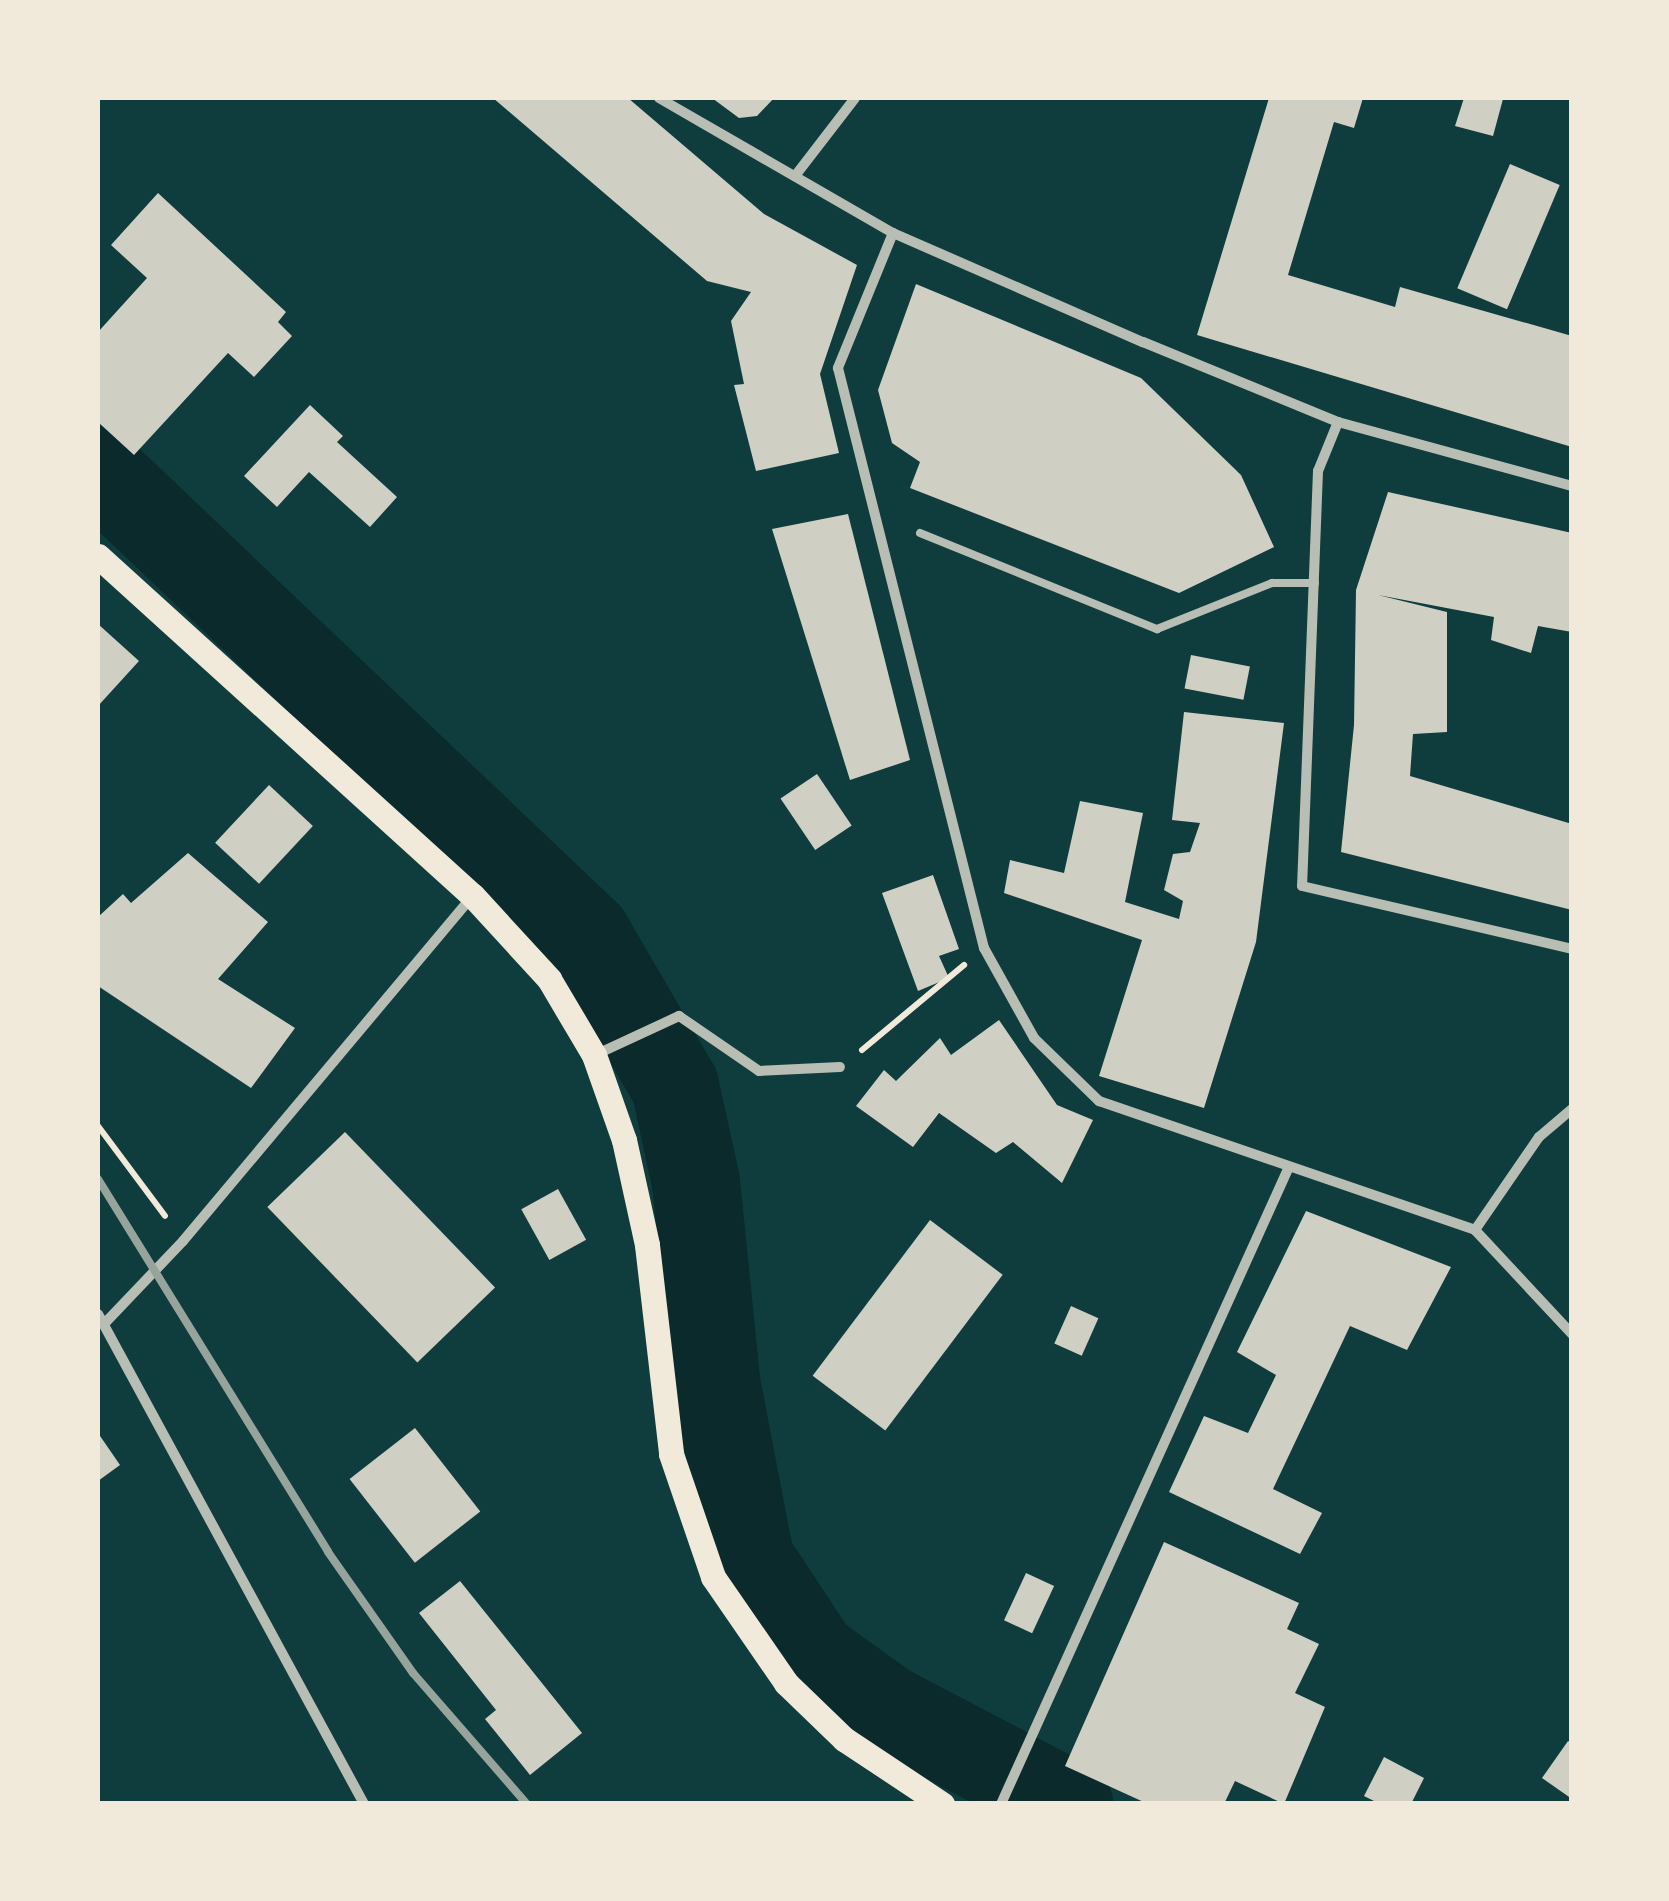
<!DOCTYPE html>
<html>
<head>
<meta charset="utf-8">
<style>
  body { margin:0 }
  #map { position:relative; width:1669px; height:1901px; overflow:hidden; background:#0f3d3e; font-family:"DM Sans",sans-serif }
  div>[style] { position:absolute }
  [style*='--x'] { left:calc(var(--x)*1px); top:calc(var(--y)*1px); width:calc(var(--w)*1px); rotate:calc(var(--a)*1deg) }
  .river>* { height:88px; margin:-44px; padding:0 44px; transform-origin:44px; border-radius:44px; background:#0a2a2b }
  .building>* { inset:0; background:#cfcfc3; transform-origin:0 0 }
  .path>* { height:6px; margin:-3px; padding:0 3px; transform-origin:3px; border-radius:3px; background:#f1e9da }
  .service>* { height:8px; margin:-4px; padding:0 4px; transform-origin:4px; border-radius:4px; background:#b8beb3 }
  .minor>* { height:10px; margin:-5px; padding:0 5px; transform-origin:5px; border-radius:5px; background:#b8beb3 }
  .primary>* { height:25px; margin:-12.5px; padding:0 12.5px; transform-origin:12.5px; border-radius:12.5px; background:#f1e9da }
  .rail>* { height:8px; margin:-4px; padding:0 4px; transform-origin:4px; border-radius:4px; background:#97a49c }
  span { translate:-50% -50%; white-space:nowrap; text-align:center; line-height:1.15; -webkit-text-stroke:10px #f1e9da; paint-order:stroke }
  .frame { position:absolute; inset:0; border:100px solid #f1e9da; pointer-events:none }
</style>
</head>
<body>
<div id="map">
  <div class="river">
    <i style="--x:98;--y:470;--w:675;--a:43.56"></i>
    <i style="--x:587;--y:935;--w:175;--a:59.8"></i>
    <i style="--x:675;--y:1086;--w:98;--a:77.7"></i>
    <i style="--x:696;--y:1182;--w:206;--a:84.2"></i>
    <i style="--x:717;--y:1387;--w:175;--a:79.1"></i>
    <i style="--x:750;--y:1559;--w:116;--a:56.6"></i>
    <i style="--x:814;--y:1656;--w:89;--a:35.8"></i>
    <i style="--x:886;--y:1708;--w:207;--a:27.7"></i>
  </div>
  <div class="building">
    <i style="clip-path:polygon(493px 98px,628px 98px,764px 214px,857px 265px,820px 374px,839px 453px,756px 471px,734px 385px,744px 384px,731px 321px,751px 292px,707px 281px)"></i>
    <i style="clip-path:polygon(712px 98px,774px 98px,757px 116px,739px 118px)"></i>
    <i style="clip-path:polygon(1269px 98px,1363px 98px,1354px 128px,1334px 122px,1288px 275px,1395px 307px,1400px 287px,1572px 336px,1572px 447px,1197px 335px)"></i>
    <i style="clip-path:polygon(1464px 98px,1503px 99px,1493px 136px,1455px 126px)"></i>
    <i style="left:1510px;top:164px;width:54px;height:135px;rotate:23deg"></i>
    <i style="clip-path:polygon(158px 193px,286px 312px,278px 322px,292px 336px,254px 377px,228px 353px,134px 455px,98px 422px,98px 332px,147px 278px,111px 245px)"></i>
    <i style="clip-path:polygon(916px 284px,1141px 378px,1241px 475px,1274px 547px,1179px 593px,910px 488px,920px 462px,892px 443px,878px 390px)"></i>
    <i style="clip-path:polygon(310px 405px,343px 436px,337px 442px,397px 497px,370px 527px,309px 472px,277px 507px,244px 476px)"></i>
    <i style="clip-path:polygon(1388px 492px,1572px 533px,1572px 632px,1538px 626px,1531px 653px,1491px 640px,1494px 617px,1378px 595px,1447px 612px,1447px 732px,1413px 734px,1410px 776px,1572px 824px,1572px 910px,1341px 852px,1354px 725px,1356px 590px)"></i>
    <i style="clip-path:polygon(848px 514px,910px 760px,850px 780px,772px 529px)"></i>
    <i style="clip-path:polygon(98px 624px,139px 661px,98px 706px)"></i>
    <i style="left:1191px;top:655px;width:60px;height:34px;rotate:11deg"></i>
    <i style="clip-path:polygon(1184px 712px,1284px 723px,1256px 942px,1204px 1108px,1099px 1076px,1142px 940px,1004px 893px,1010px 860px,1064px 873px,1080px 801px,1143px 813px,1125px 902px,1179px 919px,1183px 901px,1164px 890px,1173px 854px,1190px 852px,1200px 823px,1172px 820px)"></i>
    <i style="left:817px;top:774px;width:62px;height:44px;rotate:56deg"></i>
    <i style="left:269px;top:785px;width:60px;height:79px;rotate:43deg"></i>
    <i style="clip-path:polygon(188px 853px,268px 922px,218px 979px,295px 1028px,251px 1088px,98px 986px,98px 917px,123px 894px,131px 903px)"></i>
    <i style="clip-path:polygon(933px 875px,959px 949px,939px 956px,949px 978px,918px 991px,882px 893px)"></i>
    <i style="clip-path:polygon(999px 1020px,1057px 1105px,1093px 1120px,1062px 1183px,1013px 1142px,996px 1153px,939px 1113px,913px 1147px,856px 1106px,884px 1070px,896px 1081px,940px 1038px,951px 1055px)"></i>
    <i style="left:345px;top:1132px;width:216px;height:108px;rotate:46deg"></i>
    <i style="left:558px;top:1189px;width:58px;height:42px;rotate:61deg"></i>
    <i style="clip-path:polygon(1306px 1211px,1451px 1267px,1407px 1350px,1350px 1326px,1273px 1489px,1322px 1513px,1300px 1554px,1169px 1492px,1204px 1416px,1248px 1433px,1276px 1375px,1237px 1352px)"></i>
    <i style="left:930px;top:1220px;width:91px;height:195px;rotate:37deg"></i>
    <i style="left:1071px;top:1306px;width:30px;height:41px;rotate:24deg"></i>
    <i style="left:415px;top:1428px;width:106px;height:83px;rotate:52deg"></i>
    <i style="clip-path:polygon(98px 1433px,120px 1465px,98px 1481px)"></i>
    <i style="clip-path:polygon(1164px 1542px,1299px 1603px,1287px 1629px,1319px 1644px,1295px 1693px,1325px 1707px,1284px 1804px,1235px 1781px,1224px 1804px,1148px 1804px,1065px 1766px)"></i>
    <i style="left:1026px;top:1573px;width:31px;height:52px;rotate:25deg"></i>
    <i style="clip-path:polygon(460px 1581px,582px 1733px,530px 1775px,485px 1719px,496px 1710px,419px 1613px)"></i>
    <i style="clip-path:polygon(1568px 1741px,1572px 1743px,1572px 1799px,1542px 1778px)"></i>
    <i style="clip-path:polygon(1384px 1757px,1424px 1778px,1411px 1804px,1380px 1804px,1364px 1796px)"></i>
  </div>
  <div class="path">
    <i style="--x:862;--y:1050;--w:133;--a:-39.8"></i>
    <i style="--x:98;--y:1126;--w:112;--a:53.3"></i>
  </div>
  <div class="service">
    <i style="--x:920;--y:533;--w:256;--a:22.1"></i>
    <i style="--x:1157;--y:629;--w:124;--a:-21.8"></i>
    <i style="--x:1272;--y:583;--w:43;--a:0"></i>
  </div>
  <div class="minor">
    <i style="--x:659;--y:98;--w:270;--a:30"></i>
    <i style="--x:893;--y:233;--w:273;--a:23.6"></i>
    <i style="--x:1143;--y:342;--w:211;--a:22.3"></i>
    <i style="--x:1338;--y:422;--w:243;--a:15.3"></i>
    <i style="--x:795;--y:176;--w:98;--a:-52.4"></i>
    <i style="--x:893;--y:233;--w:146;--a:112.2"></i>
    <i style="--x:838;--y:368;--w:598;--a:75.87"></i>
    <i style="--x:984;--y:948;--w:103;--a:60.9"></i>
    <i style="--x:1034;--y:1038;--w:91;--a:44.1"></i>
    <i style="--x:1099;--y:1101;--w:398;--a:18.9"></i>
    <i style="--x:1475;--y:1230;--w:142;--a:47"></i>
    <i style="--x:1338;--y:422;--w:53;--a:112.2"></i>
    <i style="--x:1318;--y:471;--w:415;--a:92.2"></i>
    <i style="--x:1302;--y:886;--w:277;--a:13.1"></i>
    <i style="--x:595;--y:1055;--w:93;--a:-24.9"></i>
    <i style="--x:679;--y:1016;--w:97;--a:34.5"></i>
    <i style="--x:759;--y:1071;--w:81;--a:-2.8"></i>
    <i style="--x:1475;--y:1230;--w:113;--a:-55.5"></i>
    <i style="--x:1539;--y:1137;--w:43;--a:-40.3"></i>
    <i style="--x:98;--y:1314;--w:558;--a:61.5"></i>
    <i style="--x:105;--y:1323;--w:113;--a:-46.4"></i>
    <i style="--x:183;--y:1241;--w:449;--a:-50"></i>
    <i style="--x:1001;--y:1804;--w:697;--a:-65.68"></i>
  </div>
  <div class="primary">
    <i style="--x:98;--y:556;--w:506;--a:42.2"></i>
    <i style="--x:473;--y:896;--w:113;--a:47.5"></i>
    <i style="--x:549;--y:979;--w:88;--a:59.4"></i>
    <i style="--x:594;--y:1055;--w:90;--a:70.6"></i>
    <i style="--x:624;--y:1140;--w:107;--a:77.6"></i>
    <i style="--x:647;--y:1245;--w:210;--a:83.4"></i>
    <i style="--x:671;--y:1454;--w:130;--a:71.1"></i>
    <i style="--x:713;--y:1577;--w:129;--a:55.4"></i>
    <i style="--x:786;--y:1683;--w:81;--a:44"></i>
    <i style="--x:844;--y:1739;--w:118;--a:33.6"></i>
  </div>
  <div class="rail">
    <i style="--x:98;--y:1179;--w:438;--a:58.3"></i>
    <i style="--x:328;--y:1552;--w:148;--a:54.9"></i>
    <i style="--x:413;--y:1673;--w:174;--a:49"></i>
  </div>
  <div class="frame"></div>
</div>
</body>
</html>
